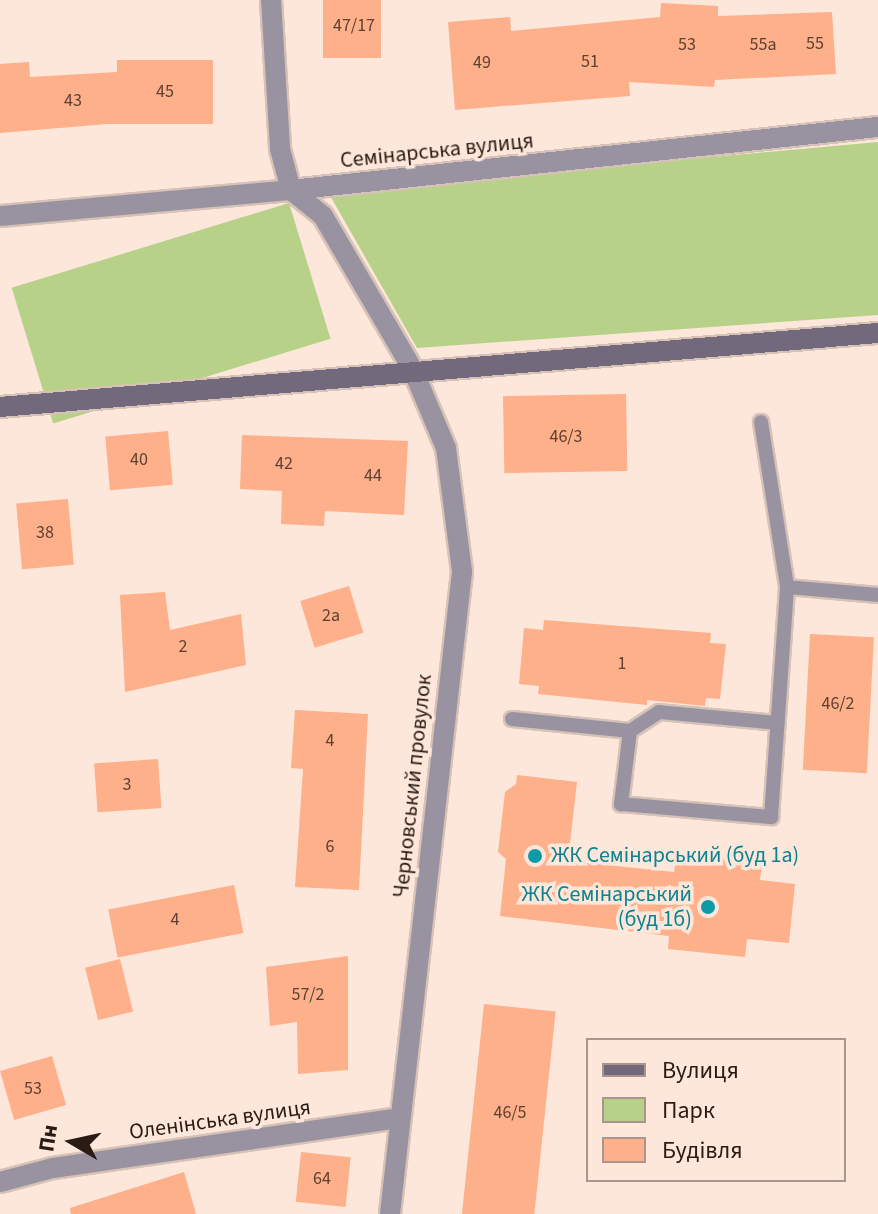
<!DOCTYPE html>
<html>
<head>
<meta charset="utf-8">
<style>
  body { margin:0 }
  #map { position:relative; width:878px; height:1214px; overflow:hidden; background:#fde6da; font-family:"Source Sans 3",sans-serif }
  div>[style] { position:absolute }
  [style*='--x'] { left:calc(var(--x)*1px); top:calc(var(--y)*1px); width:calc(var(--w)*1px); rotate:calc(var(--a)*1deg) }
  .green>* { inset:0; background:#b7d189; transform-origin:0 0 }
  .building>* { inset:0; background:#fdb089; transform-origin:0 0 }
  .roads { filter:drop-shadow(2px 0 #d7c2b7) drop-shadow(-2px 0 #d7c2b7) drop-shadow(0 2px #d7c2b7) drop-shadow(0 -2px #d7c2b7) }
  .lane>* { height:14px; margin:-7px; padding:0 7px; transform-origin:7px; border-radius:7px; background:#9993a1 }
  .street>* { height:20px; margin:-10px; padding:0 10px; transform-origin:10px; border-radius:10px; background:#9993a1 }
  .secondary>* { height:20px; margin:-10px; padding:0 10px; transform-origin:10px; border-radius:10px; background:#72697d }
  .dots>* { width:22px; height:22px; translate:-50% -50%; box-sizing:border-box; border:4px solid #fde6da; border-radius:50% }
  span { translate:-50% -50%; white-space:nowrap; text-align:center; line-height:1.15; -webkit-text-stroke:7px #fde6da; paint-order:stroke }
  .number-label { font-size:18px; color:#5f4132 }
  .number-label span { -webkit-text-stroke-width:0 }
  .street-label { font-size:22px; color:#2a1c15 }
  .culture-label { font-size:22px; color:#0d838f }
  .left { translate:0 -50%; text-align:left }
  .right { translate:-100% -50%; text-align:right }
  .legend { position:absolute; left:586px; top:1038px; width:260px; height:144px; box-sizing:border-box; background:#fde6da; border:2px solid #a9958b; margin:0; padding:10px 14px; list-style:none; font-size:24px; color:#2a1c15 }
  .legend li { display:flex; align-items:center; gap:16px; height:40px }
  .legend b { width:40px; border:2px solid #a9958b }
  .north { position:absolute; left:32px; top:1102px; width:80px; height:80px; -webkit-text-stroke:6px #fde6da; paint-order:stroke; rotate:279deg; font-size:22px; font-weight:700; line-height:32px; text-align:center; color:#2a1c15 }
  .north::after { content:''; display:block; margin:auto; width:28px; height:36px; background:#2a1c15; clip-path:polygon(50% 0,100% 100%,50% 72%,0 100%) }
</style>
</head>
<body>
<div id="map">
  <div class="green">
    <i style="clip-path:polygon(878px 142px,878px 315px,417px 348px,328px 192px)"></i>
    <i style="left:289px;top:203px;width:142px;height:290px;rotate:73deg"></i>
  </div>
  <div class="building">
    <i style="left:323px;top:0;width:58px;height:58px"></i>
    <i style="clip-path:polygon(661px 3px,718px 6px,718px 16px,832px 12px,836px 74px,715px 80px,714px 87px,629px 82px,630px 96px,455px 110px,448px 22px,510px 17px,511px 31px,660px 17px)"></i>
    <i style="clip-path:polygon(117px 60px,213px 60px,213px 124px,107px 124px,0 133px,0 64px,29px 62px,30px 77px,117px 72px)"></i>
    <i style="left:626px;top:394px;width:77px;height:123px;rotate:89deg"></i>
    <i style="left:168px;top:431px;width:54px;height:63px;rotate:85deg"></i>
    <i style="clip-path:polygon(242px 435px,408px 441px,404px 515px,325px 511px,324px 526px,281px 524px,282px 491px,240px 489px)"></i>
    <i style="left:68px;top:499px;width:66px;height:52px;rotate:85deg"></i>
    <i style="left:349px;top:586px;width:49px;height:51px;rotate:73deg"></i>
    <i style="clip-path:polygon(165px 592px,170px 630px,241px 614px,246px 665px,125px 692px,120px 595px)"></i>
    <i style="clip-path:polygon(544px 620px,711px 633px,710px 643px,726px 644px,720px 699px,706px 698px,705px 706px,647px 700px,647px 705px,538px 694px,539px 686px,519px 684px,524px 628px,543px 630px)"></i>
    <i style="left:810px;top:634px;width:64px;height:136px;rotate:3deg"></i>
    <i style="clip-path:polygon(295px 710px,368px 714px,359px 890px,295px 887px,303px 769px,291px 768px)"></i>
    <i style="left:158px;top:759px;width:49px;height:64px;rotate:86deg"></i>
    <i style="clip-path:polygon(517px 775px,577px 782px,568px 861px,674px 872px,677px 854px,762px 863px,760px 880px,795px 884px,789px 943px,747px 939px,745px 957px,668px 949px,669px 936px,500px 916px,506px 859px,498px 852px,505px 792px,516px 784px)"></i>
    <i style="left:234px;top:885px;width:49px;height:128px;rotate:79deg"></i>
    <i style="clip-path:polygon(348px 956px,348px 1070px,298px 1074px,297px 1022px,270px 1026px,266px 967px)"></i>
    <i style="left:120px;top:959px;width:54px;height:36px;rotate:76deg"></i>
    <i style="left:484px;top:1004px;width:72px;height:211px;rotate:6deg"></i>
    <i style="left:52px;top:1056px;width:51px;height:54px;rotate:74deg"></i>
    <i style="left:301px;top:1152px;width:50px;height:50px;rotate:6deg"></i>
    <i style="clip-path:polygon(184px 1172px,196px 1214px,71px 1214px,70px 1208px)"></i>
  </div>
  <div class="roads">
    <div class="lane">
      <i style="--x:761;--y:422;--w:167;--a:81"></i>
      <i style="--x:787;--y:587;--w:91;--a:5"></i>
      <i style="--x:512;--y:719;--w:119;--a:5.8"></i>
      <i style="--x:630;--y:731;--w:74;--a:97"></i>
      <i style="--x:621;--y:804;--w:151;--a:5"></i>
      <i style="--x:771;--y:817;--w:231;--a:-86"></i>
      <i style="--x:630;--y:731;--w:35;--a:-33"></i>
      <i style="--x:659;--y:712;--w:119;--a:5.3"></i>
    </div>
    <div class="street">
      <i style="--x:271;--y:0;--w:149;--a:86.5"></i>
      <i style="--x:280;--y:149;--w:42;--a:75"></i>
      <i style="--x:291;--y:190;--w:41;--a:39.1"></i>
      <i style="--x:323;--y:216;--w:178;--a:59.7"></i>
      <i style="--x:413;--y:370;--w:85;--a:67.1"></i>
      <i style="--x:446;--y:448;--w:125;--a:82.6"></i>
      <i style="--x:462;--y:572;--w:646;--a:96.4"></i>
      <i style="--x:0;--y:216;--w:292;--a:-5.1"></i>
      <i style="--x:291;--y:190;--w:590;--a:-6.13"></i>
      <i style="--x:0;--y:1182;--w:55;--a:-14.8"></i>
      <i style="--x:53;--y:1168;--w:351;--a:-8.2"></i>
    </div>
    <div class="secondary">
      <i style="--x:0;--y:407;--w:881;--a:-4.82"></i>
    </div>
  </div>
  <div class="dots">
    <i style="left:535px;top:856px;background:#0f9aa8"></i>
    <i style="left:708px;top:907px;background:#0f9aa8"></i>
  </div>
  <div class="number-label">
    <span style="left:354px;top:26px">47/17</span>
    <span style="left:815px;top:44px">55</span>
    <span style="left:687px;top:45px">53</span>
    <span style="left:763px;top:45px">55а</span>
    <span style="left:590px;top:62px">51</span>
    <span style="left:482px;top:63px">49</span>
    <span style="left:165px;top:92px">45</span>
    <span style="left:73px;top:101px">43</span>
    <span style="left:566px;top:437px">46/3</span>
    <span style="left:139px;top:460px">40</span>
    <span style="left:284px;top:464px">42</span>
    <span style="left:373px;top:476px">44</span>
    <span style="left:45px;top:533px">38</span>
    <span style="left:331px;top:616px">2а</span>
    <span style="left:183px;top:647px">2</span>
    <span style="left:622px;top:664px">1</span>
    <span style="left:838px;top:704px">46/2</span>
    <span style="left:330px;top:741px">4</span>
    <span style="left:127px;top:785px">3</span>
    <span style="left:330px;top:847px">6</span>
    <span style="left:175px;top:920px">4</span>
    <span style="left:308px;top:995px">57/2</span>
    <span style="left:33px;top:1089px">53</span>
    <span style="left:510px;top:1113px">46/5</span>
    <span style="left:322px;top:1179px">64</span>
  </div>
  <div class="street-label">
    <span style="left:437px;top:151px;rotate:-6deg">Семінарська вулиця</span>
    <span style="left:413px;top:786px;rotate:-84deg">Черновський провулок</span>
    <span style="left:220px;top:1120px;rotate:-8deg">Оленінська вулиця</span>
  </div>
  <div class="culture-label">
    <span class="left" style="left:551px;top:856px">ЖК Семінарський (буд 1а)</span>
    <span class="right" style="left:692px;top:907px">ЖК Семінарський<br>(буд 1б)</span>
  </div>
  <ul class="legend">
  <li><b style="height:10px;background:#72697d"></b>Вулиця</li>
  <li><b style="height:22px;background:#b7d189"></b>Парк</li>
  <li><b style="height:22px;background:#fdb089"></b>Будівля</li>
  </ul>
  <div class="north">Пн</div>
</div>
</body>
</html>
